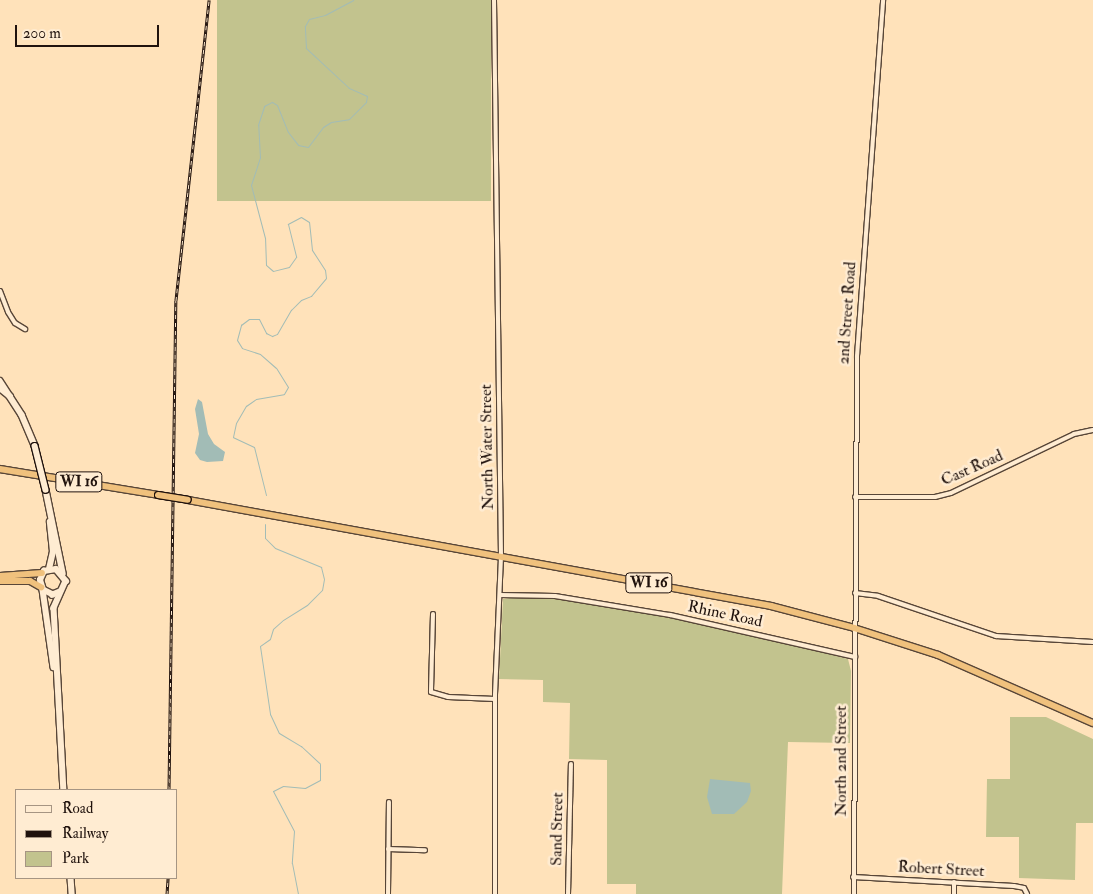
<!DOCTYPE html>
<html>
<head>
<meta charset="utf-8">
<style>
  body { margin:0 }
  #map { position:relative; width:1093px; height:894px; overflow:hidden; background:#ffe2ba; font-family:"IM FELL Double Pica",serif }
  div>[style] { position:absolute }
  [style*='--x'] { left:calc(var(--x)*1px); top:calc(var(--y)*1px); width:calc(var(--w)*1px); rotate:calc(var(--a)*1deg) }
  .green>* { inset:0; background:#c2c38e; transform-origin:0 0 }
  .water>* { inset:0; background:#a2bcb6 }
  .stream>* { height:1px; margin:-0.5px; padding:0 0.5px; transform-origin:0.5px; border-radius:0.5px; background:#a2bcb6 }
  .roads { filter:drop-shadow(1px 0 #584638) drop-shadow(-1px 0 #584638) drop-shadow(0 1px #584638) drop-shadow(0 -1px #584638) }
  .minor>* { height:4px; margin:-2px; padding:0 2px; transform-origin:2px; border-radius:2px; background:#ffecd2 }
  .secondary>* { height:5.5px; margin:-2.75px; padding:0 2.75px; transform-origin:2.75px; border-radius:2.75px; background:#ffecd2 }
  .trunk>* { height:6px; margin:-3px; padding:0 3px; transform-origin:3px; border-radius:3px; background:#f0c17d }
  .rail>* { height:3px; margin-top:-1.5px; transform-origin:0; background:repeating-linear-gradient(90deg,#ffecd2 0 4px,#20120d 0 8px); box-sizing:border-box; border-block:1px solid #20120d }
  .bridges { filter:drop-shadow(1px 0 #20120d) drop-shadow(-1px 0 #20120d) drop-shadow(0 1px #20120d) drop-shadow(0 -1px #20120d) }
  .secondary-bridge>* { height:5.5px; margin:-2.75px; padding:0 2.75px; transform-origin:2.75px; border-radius:2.75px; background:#ffecd2 }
  .trunk-bridge>* { height:6px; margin:-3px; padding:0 3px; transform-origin:3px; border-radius:3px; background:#f0c17d }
  span { translate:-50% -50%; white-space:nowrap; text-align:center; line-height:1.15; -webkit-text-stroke:5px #ffecd2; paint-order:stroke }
  .shield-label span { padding:1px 4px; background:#ffecd2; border:1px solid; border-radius:4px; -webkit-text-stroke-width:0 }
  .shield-label { font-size:15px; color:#20120d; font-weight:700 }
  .street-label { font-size:16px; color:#20120d }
  .legend { position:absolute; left:15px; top:789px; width:162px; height:90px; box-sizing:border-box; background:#ffecd2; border:1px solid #a69583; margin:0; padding:6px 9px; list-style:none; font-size:15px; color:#20120d }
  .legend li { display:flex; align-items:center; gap:10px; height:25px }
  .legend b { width:25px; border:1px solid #a69583 }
  .scale { position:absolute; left:15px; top:25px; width:144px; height:22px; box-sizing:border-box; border:2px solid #20120d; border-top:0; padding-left:6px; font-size:15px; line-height:18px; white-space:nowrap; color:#20120d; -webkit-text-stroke:4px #ffecd2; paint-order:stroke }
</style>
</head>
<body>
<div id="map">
  <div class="green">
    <i style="left:217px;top:0;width:274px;height:201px"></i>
    <i style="clip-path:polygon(524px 596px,576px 601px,719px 626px,848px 659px,851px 671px,850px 743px,788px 742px,782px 894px,636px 894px,636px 884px,607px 884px,607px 760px,569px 759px,570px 703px,543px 702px,543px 680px,499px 679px,503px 599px)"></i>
    <i style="clip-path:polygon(1010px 717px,1046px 717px,1093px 739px,1093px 823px,1076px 823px,1075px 880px,1019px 878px,1019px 837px,986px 837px,987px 779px,1010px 779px)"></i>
  </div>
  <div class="water">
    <i style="clip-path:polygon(198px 399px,202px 402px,208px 434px,214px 444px,225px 452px,223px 461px,207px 462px,200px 460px,195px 453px,199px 434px,195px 409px)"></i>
    <i style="clip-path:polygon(710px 779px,750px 783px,751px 791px,747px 802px,734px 814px,712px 814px,707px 797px)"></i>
  </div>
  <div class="stream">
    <i style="--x:266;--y:495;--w:49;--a:-104"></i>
    <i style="--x:254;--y:447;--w:23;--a:-155"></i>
    <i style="--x:233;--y:437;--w:14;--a:-78"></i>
    <i style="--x:236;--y:423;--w:20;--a:-60"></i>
    <i style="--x:246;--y:406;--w:12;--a:-35"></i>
    <i style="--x:256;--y:399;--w:28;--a:-10"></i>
    <i style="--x:284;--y:394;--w:8;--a:-60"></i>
    <i style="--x:288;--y:387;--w:22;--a:-122"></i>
    <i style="--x:276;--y:368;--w:21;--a:-139"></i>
    <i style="--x:260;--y:354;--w:19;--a:-162"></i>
    <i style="--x:242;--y:348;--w:9;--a:-122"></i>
    <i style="--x:237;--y:340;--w:16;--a:-75"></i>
    <i style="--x:241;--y:325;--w:10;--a:-37"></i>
    <i style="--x:249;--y:319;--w:10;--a:0"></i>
    <i style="--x:259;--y:319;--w:16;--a:63"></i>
    <i style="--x:266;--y:333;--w:7;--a:27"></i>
    <i style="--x:272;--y:336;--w:5;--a:-22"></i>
    <i style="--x:277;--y:334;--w:28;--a:-60"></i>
    <i style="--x:291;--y:310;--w:14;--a:-45"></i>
    <i style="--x:301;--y:300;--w:11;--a:-22"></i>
    <i style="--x:311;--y:296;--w:23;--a:-50"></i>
    <i style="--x:326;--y:278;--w:8;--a:-97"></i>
    <i style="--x:325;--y:270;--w:24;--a:-123"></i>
    <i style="--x:312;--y:250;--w:28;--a:-96"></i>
    <i style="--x:309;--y:222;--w:9;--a:-148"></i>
    <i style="--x:301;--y:217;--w:15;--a:152"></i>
    <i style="--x:288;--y:224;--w:34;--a:76"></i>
    <i style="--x:296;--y:257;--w:12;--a:125"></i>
    <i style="--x:289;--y:267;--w:16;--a:166"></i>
    <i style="--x:273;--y:271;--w:9;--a:-139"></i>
    <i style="--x:266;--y:265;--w:27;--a:-92"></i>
    <i style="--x:265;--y:238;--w:55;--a:-104.8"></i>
    <i style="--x:251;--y:185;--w:28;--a:-72"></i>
    <i style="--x:260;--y:158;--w:33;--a:-93"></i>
    <i style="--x:258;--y:125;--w:20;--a:-72"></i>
    <i style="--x:264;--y:106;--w:9;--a:-27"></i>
    <i style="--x:272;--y:102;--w:6;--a:31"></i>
    <i style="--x:277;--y:105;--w:29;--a:68"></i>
    <i style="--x:288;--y:132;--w:16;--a:52"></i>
    <i style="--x:298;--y:145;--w:10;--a:11"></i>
    <i style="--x:308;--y:147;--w:25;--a:-53"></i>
    <i style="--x:323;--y:127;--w:9;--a:-32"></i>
    <i style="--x:331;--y:122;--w:18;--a:-9"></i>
    <i style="--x:349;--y:119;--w:24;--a:-45"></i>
    <i style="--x:366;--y:102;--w:6;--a:-81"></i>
    <i style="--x:367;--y:96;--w:20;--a:-156"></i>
    <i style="--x:349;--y:88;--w:59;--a:-137.1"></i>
    <i style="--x:306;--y:48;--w:22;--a:-93"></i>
    <i style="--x:305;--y:26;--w:8;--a:-60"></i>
    <i style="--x:309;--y:19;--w:16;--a:-14"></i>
    <i style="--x:325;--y:15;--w:32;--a:-28"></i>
    <i style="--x:265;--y:524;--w:14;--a:90"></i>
    <i style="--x:265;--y:538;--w:14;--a:45"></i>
    <i style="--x:275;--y:548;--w:50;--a:22.4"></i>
    <i style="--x:321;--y:567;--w:12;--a:76"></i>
    <i style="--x:324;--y:579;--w:11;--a:100"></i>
    <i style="--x:322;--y:590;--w:21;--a:135"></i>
    <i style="--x:307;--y:605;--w:28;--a:148"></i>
    <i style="--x:283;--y:620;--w:13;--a:138"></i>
    <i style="--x:273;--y:629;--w:10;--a:107"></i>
    <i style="--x:270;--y:639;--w:12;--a:145"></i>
    <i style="--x:260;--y:646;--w:69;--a:81.6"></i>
    <i style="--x:270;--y:714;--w:21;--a:65"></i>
    <i style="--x:279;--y:733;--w:26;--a:31"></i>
    <i style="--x:301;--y:746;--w:26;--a:43"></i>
    <i style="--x:320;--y:764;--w:16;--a:90"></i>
    <i style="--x:320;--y:780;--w:17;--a:152"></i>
    <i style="--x:305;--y:788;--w:22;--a:-175"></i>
    <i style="--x:283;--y:786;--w:11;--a:153"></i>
    <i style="--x:273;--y:791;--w:45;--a:62.3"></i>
    <i style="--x:294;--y:831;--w:32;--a:94"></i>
    <i style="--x:292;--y:863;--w:32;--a:79"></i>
  </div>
  <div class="roads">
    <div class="minor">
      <i style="--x:494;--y:0;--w:557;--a:89.28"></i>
      <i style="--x:501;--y:557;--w:138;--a:92.5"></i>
      <i style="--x:495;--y:695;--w:199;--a:90"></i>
      <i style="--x:0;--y:291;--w:22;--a:69"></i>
      <i style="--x:8;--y:312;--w:13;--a:58"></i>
      <i style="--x:15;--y:323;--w:12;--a:31"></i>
      <i style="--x:855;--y:497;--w:80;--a:0"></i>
      <i style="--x:935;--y:497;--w:16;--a:-14"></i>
      <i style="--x:951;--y:493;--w:136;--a:-25.6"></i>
      <i style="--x:1074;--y:434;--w:19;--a:-12"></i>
      <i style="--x:855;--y:593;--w:23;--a:7"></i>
      <i style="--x:878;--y:596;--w:125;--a:18.7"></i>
      <i style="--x:996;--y:636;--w:97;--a:3.5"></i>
      <i style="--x:500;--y:595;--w:55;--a:1"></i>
      <i style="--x:555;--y:596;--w:117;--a:9.4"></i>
      <i style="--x:670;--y:615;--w:190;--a:12.8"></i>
      <i style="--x:433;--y:614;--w:78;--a:91.5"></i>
      <i style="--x:431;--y:692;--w:18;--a:16"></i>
      <i style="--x:448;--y:697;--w:47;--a:2.4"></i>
      <i style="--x:388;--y:849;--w:37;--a:2"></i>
      <i style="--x:853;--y:877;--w:161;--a:3.2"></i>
      <i style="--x:1014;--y:886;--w:10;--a:11"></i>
      <i style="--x:1024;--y:888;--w:7;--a:63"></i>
      <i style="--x:954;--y:882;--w:12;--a:90"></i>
      <i style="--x:388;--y:894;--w:92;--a:-89.4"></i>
      <i style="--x:568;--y:894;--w:130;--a:-88.7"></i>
      <i style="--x:854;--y:894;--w:538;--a:-89.68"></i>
      <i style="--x:857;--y:356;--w:357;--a:-85.8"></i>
    </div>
    <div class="secondary">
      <i style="--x:0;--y:381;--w:40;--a:57.1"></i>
      <i style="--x:22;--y:415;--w:34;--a:67"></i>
      <i style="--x:0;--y:388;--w:13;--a:39"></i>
      <i style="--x:46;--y:490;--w:85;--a:78.4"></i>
      <i style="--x:49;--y:569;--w:17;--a:-77"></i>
      <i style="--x:53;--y:552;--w:30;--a:-96"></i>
      <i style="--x:43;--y:590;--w:78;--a:81.9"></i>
      <i style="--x:60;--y:592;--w:8;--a:157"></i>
      <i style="--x:53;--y:595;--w:11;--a:-153"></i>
      <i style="--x:43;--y:590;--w:10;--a:-107"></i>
      <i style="--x:40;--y:580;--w:10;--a:-66"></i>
      <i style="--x:44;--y:571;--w:12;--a:-9"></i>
      <i style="--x:56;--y:569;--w:16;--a:50"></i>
      <i style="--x:66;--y:581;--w:30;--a:114"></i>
      <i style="--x:54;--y:608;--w:182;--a:86.9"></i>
      <i style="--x:71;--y:878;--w:16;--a:86"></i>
    </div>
    <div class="trunk">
      <i style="--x:0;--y:469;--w:160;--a:9.3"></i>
      <i style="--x:188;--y:500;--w:593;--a:10.3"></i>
      <i style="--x:771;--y:606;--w:86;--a:14.8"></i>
      <i style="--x:854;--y:628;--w:88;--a:17.8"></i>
      <i style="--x:938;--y:655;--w:169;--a:23.7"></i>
      <i style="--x:0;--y:576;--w:42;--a:-4.1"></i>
      <i style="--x:0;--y:581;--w:30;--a:0"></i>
      <i style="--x:30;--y:581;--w:13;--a:29"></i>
    </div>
  </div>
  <div class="rail">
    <i style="--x:169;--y:790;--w:490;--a:-89.2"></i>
    <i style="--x:176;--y:300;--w:302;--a:-83.7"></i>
    <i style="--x:167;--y:894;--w:16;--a:-86"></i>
  </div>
  <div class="bridges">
    <div class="secondary-bridge">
      <i style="--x:35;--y:446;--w:45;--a:76"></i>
    </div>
    <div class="trunk-bridge">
      <i style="--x:158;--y:495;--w:30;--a:9"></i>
    </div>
  </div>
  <div class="shield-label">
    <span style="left:79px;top:482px">WI 16</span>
    <span style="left:649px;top:583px">WI 16</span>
  </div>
  <div class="street-label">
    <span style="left:847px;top:313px;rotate:-86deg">2nd Street Road</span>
    <span style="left:487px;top:447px;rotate:-91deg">North Water Street</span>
    <span style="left:972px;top:468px;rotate:-24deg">Cast Road</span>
    <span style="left:725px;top:614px;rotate:12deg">Rhine Road</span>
    <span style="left:841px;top:761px;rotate:-90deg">North 2nd Street</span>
    <span style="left:557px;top:829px;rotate:-89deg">Sand Street</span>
    <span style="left:941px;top:869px;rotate:3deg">Robert Street</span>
  </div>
  <ul class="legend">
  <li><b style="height:6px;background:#ffecd2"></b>Road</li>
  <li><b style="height:6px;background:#20120d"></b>Railway</li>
  <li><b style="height:14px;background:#c2c38e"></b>Park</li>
  </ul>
  <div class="scale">200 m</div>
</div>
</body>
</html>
